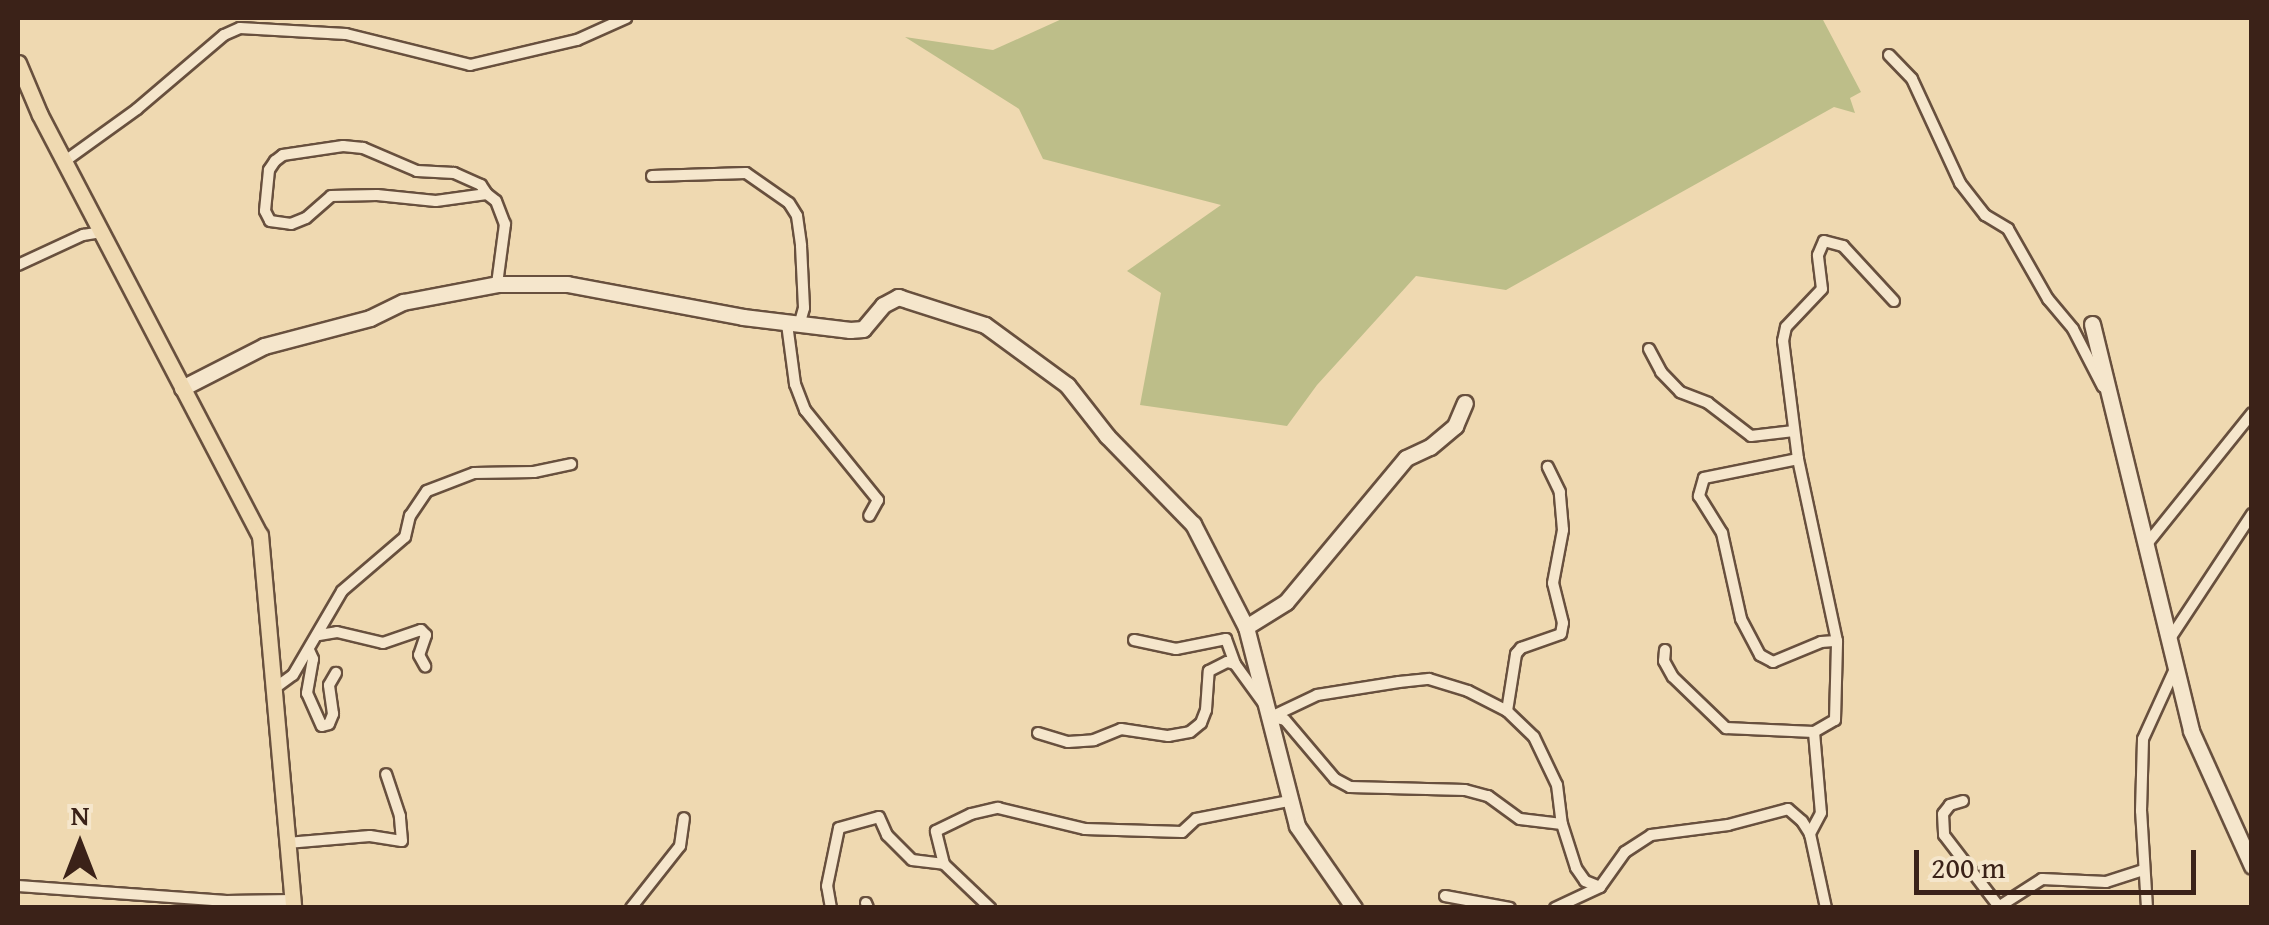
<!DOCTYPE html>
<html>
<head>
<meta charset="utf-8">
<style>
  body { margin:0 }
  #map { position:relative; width:2269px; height:925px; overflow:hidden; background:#efd9b1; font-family:"Gentium Book Plus",serif }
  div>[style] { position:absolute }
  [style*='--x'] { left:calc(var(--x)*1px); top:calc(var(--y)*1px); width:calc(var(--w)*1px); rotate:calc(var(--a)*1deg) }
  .green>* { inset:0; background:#bdbe89 }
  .roads { filter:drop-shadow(2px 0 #68503e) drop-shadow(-2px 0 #68503e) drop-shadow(0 2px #68503e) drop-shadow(0 -2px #68503e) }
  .street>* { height:10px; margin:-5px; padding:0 5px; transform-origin:5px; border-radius:5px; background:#f5e6cc }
  .secondary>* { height:15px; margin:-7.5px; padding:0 7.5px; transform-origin:7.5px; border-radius:7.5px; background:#f5e6cc }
  .primary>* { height:15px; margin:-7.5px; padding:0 7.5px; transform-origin:7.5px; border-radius:7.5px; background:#efd9b1 }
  span { translate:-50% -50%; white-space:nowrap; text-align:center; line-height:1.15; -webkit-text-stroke:9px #f5e6cc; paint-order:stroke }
  .frame { position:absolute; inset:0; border:20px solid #3b2218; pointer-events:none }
  .north { position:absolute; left:30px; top:795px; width:100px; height:100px; -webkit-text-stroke:8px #f5e6cc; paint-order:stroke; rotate:0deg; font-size:28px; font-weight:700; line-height:40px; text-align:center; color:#3b2218 }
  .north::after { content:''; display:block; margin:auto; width:35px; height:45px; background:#3b2218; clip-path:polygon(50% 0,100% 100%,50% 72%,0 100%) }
  .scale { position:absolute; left:1914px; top:850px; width:282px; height:45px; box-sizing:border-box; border:5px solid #3b2218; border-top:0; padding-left:12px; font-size:30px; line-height:35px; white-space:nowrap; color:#3b2218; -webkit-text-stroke:8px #f5e6cc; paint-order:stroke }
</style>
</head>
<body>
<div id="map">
  <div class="green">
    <i style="clip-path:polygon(1064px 18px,1822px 18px,1861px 92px,1850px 98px,1855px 113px,1834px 107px,1506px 290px,1416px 276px,1317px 385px,1287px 426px,1140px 405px,1161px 293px,1127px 271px,1221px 205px,1043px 159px,1019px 109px,905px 37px,993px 50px)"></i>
  </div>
  <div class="roads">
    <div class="street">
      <i style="--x:1889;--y:55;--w:33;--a:46"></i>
      <i style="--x:1912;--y:79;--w:115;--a:65.2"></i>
      <i style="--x:1960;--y:183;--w:41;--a:52"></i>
      <i style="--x:1985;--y:215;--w:27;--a:31"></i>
      <i style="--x:2008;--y:229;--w:81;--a:60.3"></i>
      <i style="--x:2048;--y:299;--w:39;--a:50"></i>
      <i style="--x:2073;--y:329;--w:65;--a:62.7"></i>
      <i style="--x:65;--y:161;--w:89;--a:-35.8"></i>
      <i style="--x:137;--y:109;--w:114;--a:-40.4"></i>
      <i style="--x:224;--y:35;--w:17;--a:-24"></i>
      <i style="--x:240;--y:28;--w:106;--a:3.2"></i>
      <i style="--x:346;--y:34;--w:128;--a:14"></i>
      <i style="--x:470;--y:65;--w:110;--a:-13.2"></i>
      <i style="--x:577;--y:40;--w:54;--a:-24.2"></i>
      <i style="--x:652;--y:176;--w:94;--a:-1.8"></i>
      <i style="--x:746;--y:173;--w:52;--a:34.9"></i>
      <i style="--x:789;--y:203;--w:15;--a:58"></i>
      <i style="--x:797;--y:216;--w:30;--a:82"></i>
      <i style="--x:801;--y:246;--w:62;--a:87.2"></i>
      <i style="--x:804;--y:308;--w:18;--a:106"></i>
      <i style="--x:487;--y:194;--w:11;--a:-124"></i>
      <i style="--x:481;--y:185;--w:30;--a:-156"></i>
      <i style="--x:454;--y:173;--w:37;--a:-177"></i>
      <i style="--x:417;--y:171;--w:59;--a:-156.9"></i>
      <i style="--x:363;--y:148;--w:20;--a:-174"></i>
      <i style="--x:343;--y:146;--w:61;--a:171.5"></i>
      <i style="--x:283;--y:155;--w:10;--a:143"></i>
      <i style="--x:275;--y:161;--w:11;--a:124"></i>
      <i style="--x:269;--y:170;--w:41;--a:95.6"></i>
      <i style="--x:265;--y:211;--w:11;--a:63"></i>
      <i style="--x:270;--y:221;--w:21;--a:8"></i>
      <i style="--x:291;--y:224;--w:16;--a:-22"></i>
      <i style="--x:306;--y:218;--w:33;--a:-41"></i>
      <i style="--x:331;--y:196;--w:46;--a:-1.2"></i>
      <i style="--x:377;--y:195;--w:59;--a:5.8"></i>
      <i style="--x:436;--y:201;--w:51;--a:-7.8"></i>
      <i style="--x:487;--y:194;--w:11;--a:38"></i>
      <i style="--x:496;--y:201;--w:25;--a:69"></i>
      <i style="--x:505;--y:224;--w:61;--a:97.6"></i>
      <i style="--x:18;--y:265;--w:72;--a:-24.8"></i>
      <i style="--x:83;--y:235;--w:20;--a:-9"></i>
      <i style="--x:787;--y:324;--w:61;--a:82.4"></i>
      <i style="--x:795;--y:384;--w:28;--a:69"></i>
      <i style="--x:805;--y:410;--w:116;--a:51"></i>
      <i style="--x:878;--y:500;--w:18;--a:119"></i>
      <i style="--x:1649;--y:349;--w:26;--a:62"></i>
      <i style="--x:1661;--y:372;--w:28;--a:46"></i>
      <i style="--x:1680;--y:392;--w:30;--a:21"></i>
      <i style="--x:1708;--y:403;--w:54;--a:37.5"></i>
      <i style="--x:1751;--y:436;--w:43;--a:-6.6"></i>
      <i style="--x:1798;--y:459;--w:96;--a:168.6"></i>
      <i style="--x:1704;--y:478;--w:19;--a:106"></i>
      <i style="--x:1699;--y:496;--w:44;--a:58.1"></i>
      <i style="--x:1722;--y:533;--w:88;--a:77.5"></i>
      <i style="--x:1741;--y:619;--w:41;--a:62.2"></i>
      <i style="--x:1760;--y:655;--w:15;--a:28"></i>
      <i style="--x:1773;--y:662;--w:52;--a:-22.6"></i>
      <i style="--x:1821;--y:642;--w:16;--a:-4"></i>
      <i style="--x:2146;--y:545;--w:169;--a:-51.2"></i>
      <i style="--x:319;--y:635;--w:18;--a:-9"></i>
      <i style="--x:337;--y:632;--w:47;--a:13.4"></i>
      <i style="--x:383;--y:643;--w:40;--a:-18.9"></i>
      <i style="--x:421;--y:630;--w:7;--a:45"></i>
      <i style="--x:426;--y:635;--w:21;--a:109"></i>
      <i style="--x:419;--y:655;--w:13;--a:61"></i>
      <i style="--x:1134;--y:640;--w:43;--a:12.1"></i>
      <i style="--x:1176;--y:649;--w:51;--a:-11.3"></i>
      <i style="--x:1226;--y:639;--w:27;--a:70"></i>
      <i style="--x:2169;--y:640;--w:151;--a:-56.6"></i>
      <i style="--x:309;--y:650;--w:10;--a:66"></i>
      <i style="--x:313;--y:659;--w:35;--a:100"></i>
      <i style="--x:307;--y:693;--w:36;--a:66"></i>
      <i style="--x:322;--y:726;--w:7;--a:-16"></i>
      <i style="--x:329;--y:724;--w:11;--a:-68"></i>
      <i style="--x:333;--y:714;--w:29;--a:-98"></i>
      <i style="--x:329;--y:685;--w:14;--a:-60"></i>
      <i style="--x:1665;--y:650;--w:11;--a:95"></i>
      <i style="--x:1664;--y:661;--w:18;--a:61"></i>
      <i style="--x:1673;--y:677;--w:74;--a:43.9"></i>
      <i style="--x:1726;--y:728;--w:88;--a:2.6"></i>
      <i style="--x:1814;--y:732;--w:24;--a:-30"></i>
      <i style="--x:1835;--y:720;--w:79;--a:-88.5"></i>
      <i style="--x:1837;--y:641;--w:186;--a:-102.1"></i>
      <i style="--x:1798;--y:459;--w:119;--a:-97.2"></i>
      <i style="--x:1783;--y:341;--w:14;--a:-78"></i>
      <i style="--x:1786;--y:327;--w:52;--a:-46.5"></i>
      <i style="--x:1822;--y:289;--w:34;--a:-97"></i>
      <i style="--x:1818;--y:255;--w:15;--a:-67"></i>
      <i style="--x:1824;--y:241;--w:20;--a:15"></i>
      <i style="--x:1843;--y:246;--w:75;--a:47.2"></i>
      <i style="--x:275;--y:688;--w:22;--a:-36"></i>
      <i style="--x:293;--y:675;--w:97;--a:-59.7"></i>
      <i style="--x:342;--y:591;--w:83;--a:-40.6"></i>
      <i style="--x:405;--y:537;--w:22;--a:-77"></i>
      <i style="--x:410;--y:516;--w:30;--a:-56"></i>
      <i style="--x:427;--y:491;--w:50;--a:-21"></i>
      <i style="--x:474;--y:473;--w:60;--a:-1"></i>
      <i style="--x:534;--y:472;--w:38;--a:-12"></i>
      <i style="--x:1507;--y:711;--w:58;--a:-81"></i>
      <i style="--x:1516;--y:654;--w:8;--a:-50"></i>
      <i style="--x:1521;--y:648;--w:42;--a:-19.3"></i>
      <i style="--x:1561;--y:634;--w:11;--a:-80"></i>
      <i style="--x:1563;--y:623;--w:41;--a:-104"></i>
      <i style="--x:1553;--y:583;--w:54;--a:-79.3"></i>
      <i style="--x:1563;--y:530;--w:38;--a:-95"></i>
      <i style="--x:1560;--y:492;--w:28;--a:-116"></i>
      <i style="--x:1273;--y:716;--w:49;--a:-25.5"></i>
      <i style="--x:1317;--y:695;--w:83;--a:-9"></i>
      <i style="--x:1399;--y:682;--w:30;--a:-6"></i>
      <i style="--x:1429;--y:679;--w:41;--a:17.1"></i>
      <i style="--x:1468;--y:691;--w:44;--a:27.1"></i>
      <i style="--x:1507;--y:711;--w:37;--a:44"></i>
      <i style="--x:1534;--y:737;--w:53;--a:64.4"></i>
      <i style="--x:1557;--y:785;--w:39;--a:83"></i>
      <i style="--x:1272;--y:717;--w:13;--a:13"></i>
      <i style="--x:1285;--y:720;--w:77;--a:49.7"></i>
      <i style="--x:1335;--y:779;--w:17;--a:28"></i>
      <i style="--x:1350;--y:787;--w:115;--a:1.5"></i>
      <i style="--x:1465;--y:790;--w:24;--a:15"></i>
      <i style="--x:1488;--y:796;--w:39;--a:36"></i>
      <i style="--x:1520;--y:819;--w:42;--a:6.8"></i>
      <i style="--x:1562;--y:824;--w:46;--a:72.3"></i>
      <i style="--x:1576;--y:868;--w:16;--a:55"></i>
      <i style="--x:1585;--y:881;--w:16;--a:22"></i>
      <i style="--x:1814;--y:732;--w:81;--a:85.1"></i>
      <i style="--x:1821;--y:813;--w:24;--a:118"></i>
      <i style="--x:1810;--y:834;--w:76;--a:77.8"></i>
      <i style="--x:1038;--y:733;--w:31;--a:17"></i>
      <i style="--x:1068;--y:742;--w:26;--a:-4"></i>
      <i style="--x:1094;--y:740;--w:29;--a:-22"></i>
      <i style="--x:1121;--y:729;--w:48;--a:8.5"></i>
      <i style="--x:1168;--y:736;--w:22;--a:-10"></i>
      <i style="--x:1190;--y:732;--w:14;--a:-39"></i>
      <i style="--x:1201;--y:723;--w:14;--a:-69"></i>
      <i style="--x:1206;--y:710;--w:39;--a:-86"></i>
      <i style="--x:1209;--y:671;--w:20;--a:-27"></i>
      <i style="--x:1227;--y:662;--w:8;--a:14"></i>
      <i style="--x:1235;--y:664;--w:49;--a:54.1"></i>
      <i style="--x:1963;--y:801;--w:14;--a:163"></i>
      <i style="--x:1950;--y:805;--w:11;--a:128"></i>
      <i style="--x:1943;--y:814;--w:21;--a:87"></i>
      <i style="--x:1944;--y:835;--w:92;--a:52.5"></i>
      <i style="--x:287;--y:843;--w:83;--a:-4.8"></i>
      <i style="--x:370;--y:836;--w:32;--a:9"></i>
      <i style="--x:402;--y:841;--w:25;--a:-95"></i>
      <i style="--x:400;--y:816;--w:44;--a:-108.4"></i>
      <i style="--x:944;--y:864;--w:34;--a:-104"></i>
      <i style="--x:936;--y:831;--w:39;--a:-26"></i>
      <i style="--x:971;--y:814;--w:28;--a:-13"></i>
      <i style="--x:998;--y:808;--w:89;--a:13.6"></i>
      <i style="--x:1085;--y:829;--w:97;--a:1.8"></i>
      <i style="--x:1182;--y:832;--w:19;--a:-43"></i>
      <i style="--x:1196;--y:819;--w:95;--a:-11"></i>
      <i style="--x:18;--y:886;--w:209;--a:4.1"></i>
      <i style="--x:226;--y:901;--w:66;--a:-0.9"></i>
      <i style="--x:1445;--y:896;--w:66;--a:10.5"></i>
      <i style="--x:866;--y:903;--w:5;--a:68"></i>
      <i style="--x:2000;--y:906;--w:50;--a:-32.7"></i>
      <i style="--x:2042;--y:879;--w:64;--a:2.7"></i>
      <i style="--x:2106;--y:882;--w:40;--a:-18"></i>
      <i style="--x:631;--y:908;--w:79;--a:-51.7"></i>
      <i style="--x:680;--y:846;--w:28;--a:-82"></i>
      <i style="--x:831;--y:908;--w:22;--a:-100"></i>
      <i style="--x:827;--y:886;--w:59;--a:-78.3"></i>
      <i style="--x:839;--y:828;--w:41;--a:-15.4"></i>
      <i style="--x:879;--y:817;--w:20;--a:66"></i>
      <i style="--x:887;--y:835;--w:35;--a:45"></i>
      <i style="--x:912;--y:860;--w:32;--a:7"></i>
      <i style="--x:944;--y:864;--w:64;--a:43.7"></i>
      <i style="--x:1555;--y:908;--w:50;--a:-25"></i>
      <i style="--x:1600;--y:887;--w:43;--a:-54.5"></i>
      <i style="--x:1625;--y:852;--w:31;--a:-33"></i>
      <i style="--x:1651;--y:835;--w:78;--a:-7.4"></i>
      <i style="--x:1728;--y:825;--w:62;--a:-14.9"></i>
      <i style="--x:1788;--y:809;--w:18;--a:41"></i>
      <i style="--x:1802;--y:821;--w:15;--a:58"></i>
      <i style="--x:2147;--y:908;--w:97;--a:-93.5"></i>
      <i style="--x:2141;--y:811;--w:72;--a:-88.4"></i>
      <i style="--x:2143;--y:739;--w:75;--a:-65.5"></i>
    </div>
    <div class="secondary">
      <i style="--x:2092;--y:324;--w:419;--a:76.3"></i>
      <i style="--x:2191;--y:731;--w:148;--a:65.7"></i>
      <i style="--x:182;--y:388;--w:92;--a:-27.1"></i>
      <i style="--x:264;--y:346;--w:110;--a:-14.8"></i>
      <i style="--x:370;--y:318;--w:37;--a:-26"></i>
      <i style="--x:403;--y:302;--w:96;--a:-10.8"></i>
      <i style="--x:497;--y:284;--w:70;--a:0"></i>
      <i style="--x:567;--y:284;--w:179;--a:10.6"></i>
      <i style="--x:743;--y:317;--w:108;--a:6.9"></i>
      <i style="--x:850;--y:330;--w:13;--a:-4"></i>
      <i style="--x:863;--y:329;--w:31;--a:-50"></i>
      <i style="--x:883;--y:305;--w:17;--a:-28"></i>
      <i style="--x:898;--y:297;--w:91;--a:17.8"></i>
      <i style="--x:985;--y:325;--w:102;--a:36.2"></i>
      <i style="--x:1067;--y:385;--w:65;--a:51.9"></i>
      <i style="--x:1107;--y:436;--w:123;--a:45.7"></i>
      <i style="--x:1193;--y:524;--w:116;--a:62.8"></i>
      <i style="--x:1246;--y:627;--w:205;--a:75.6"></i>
      <i style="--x:1297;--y:826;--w:100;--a:55.2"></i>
      <i style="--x:1246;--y:627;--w:47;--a:-32"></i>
      <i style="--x:1286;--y:602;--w:187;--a:-50.2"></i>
      <i style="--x:1406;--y:458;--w:26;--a:-25"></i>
      <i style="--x:1430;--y:447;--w:33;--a:-40"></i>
      <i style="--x:1455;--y:426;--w:25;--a:-67"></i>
    </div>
    <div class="primary">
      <i style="--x:18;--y:63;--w:56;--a:67.1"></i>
      <i style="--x:40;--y:115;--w:474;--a:62.4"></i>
      <i style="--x:260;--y:535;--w:374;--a:84.9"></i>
    </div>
  </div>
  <div class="frame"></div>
  <div class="north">N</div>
  <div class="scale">200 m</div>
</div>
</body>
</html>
